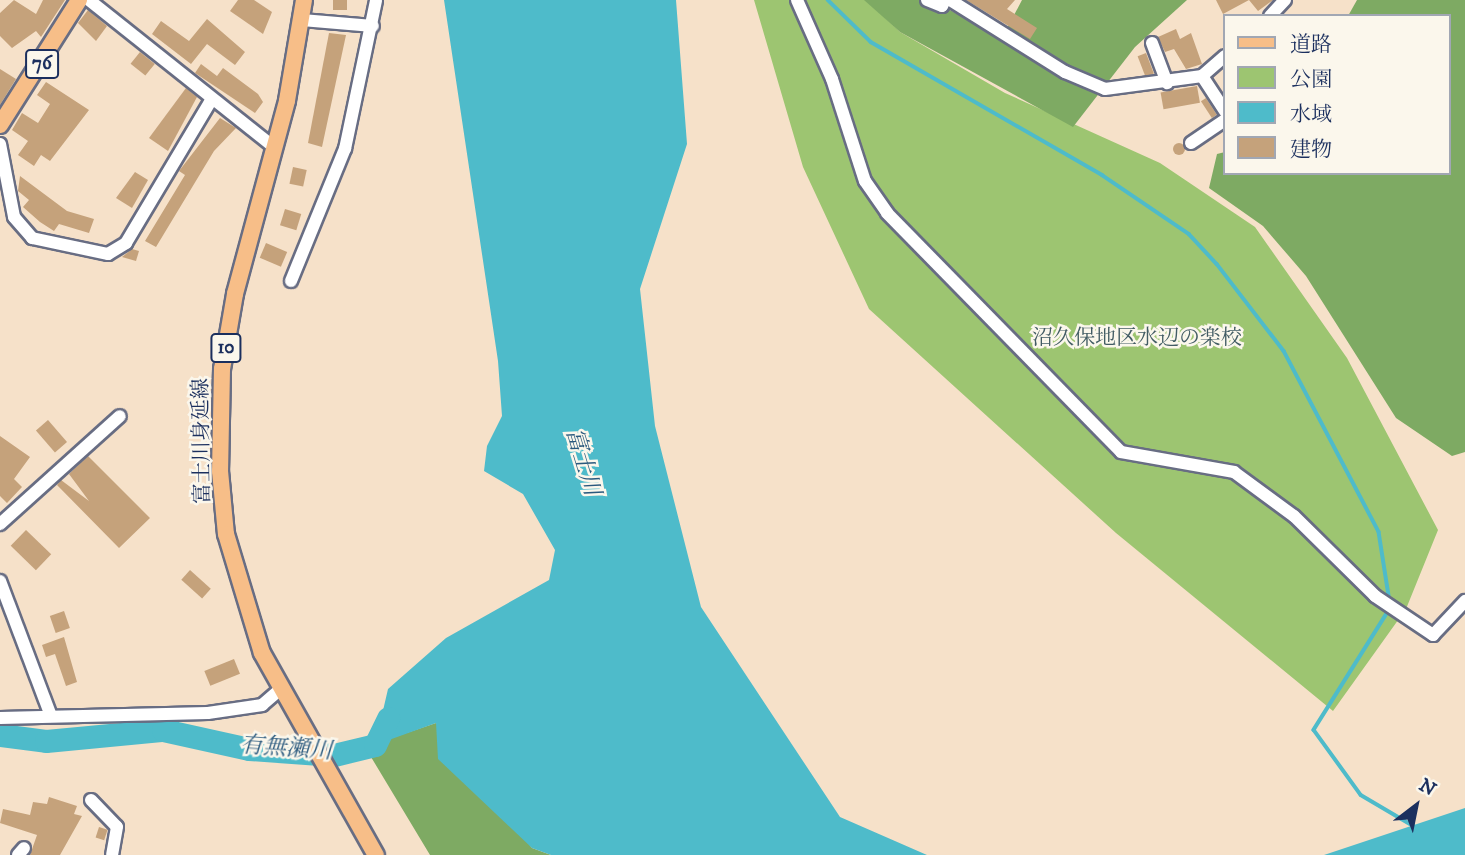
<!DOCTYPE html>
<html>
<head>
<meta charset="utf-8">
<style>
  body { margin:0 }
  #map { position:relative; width:1465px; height:855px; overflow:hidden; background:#f6e1c9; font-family:"IM FELL DW Pica","Noto Serif JP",serif }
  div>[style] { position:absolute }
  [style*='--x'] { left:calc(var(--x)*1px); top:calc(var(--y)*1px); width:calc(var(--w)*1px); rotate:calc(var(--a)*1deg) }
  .green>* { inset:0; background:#9dc571 }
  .forest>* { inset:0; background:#7eaa63 }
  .water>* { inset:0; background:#4ebbca }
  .stream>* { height:3.5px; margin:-1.75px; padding:0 1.75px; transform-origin:1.75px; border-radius:1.75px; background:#4ebbca }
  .river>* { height:23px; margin:-11.5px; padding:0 11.5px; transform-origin:11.5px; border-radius:11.5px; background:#4ebbca }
  .building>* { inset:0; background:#c5a27b; transform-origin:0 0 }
  .round { border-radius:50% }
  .roads { filter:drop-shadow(2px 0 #686d83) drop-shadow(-2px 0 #686d83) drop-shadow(0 2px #686d83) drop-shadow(0 -2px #686d83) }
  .minor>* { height:12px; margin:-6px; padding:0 6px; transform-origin:6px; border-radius:6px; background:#fff }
  .major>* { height:16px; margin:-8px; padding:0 8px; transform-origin:8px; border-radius:8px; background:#f7be88 }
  span { translate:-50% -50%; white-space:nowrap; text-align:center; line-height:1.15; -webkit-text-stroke:5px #fbf7ec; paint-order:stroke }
  .shield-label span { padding:2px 5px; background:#fbf7ec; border:2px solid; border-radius:5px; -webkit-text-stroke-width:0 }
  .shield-label { font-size:19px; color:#1b2f5e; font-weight:700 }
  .park-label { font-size:21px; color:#425c64 }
  .street-label { font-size:21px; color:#1b2f5e }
  .water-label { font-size:23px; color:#2a597e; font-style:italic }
  .legend { position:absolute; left:1223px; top:14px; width:228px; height:161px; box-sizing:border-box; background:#fbf7ec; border:2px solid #a1a7b3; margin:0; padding:9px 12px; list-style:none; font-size:21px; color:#1b2f5e }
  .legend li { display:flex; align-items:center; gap:14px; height:35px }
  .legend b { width:35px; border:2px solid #a1a7b3 }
  .north { position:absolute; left:1381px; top:771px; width:70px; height:70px; -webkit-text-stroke:5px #fbf7ec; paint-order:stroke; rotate:32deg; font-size:19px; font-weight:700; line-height:28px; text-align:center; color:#1b2f5e }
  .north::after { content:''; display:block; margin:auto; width:24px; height:32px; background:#1b2f5e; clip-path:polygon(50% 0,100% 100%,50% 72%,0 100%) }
</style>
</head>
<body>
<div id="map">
  <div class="green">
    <i style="clip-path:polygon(754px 0,866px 0,900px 32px,1005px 93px,1160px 163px,1255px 227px,1347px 358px,1438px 530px,1406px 609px,1333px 711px,1116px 533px,869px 309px,803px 167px)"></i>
  </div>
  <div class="forest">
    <i style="clip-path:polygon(864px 0,931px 0,1002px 38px,1022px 0,1187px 0,1135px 47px,1073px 127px,900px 32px)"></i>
    <i style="clip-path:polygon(1357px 0,1465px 0,1465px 452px,1452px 456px,1396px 418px,1306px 276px,1263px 226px,1209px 188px,1217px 154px,1225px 152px,1225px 173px,1449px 173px,1449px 16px,1348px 16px)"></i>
    <i style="clip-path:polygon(436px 723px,532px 848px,551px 855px,430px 855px,365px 747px)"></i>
  </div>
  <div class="water">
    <i style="clip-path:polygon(444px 0,676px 0,687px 144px,640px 289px,655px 426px,701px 607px,840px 817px,927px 855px,551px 855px,532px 848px,438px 759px,436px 723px,375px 745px,388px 689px,446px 638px,549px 580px,555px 550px,523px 494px,484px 471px,487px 446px,502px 416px,498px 361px)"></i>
    <i style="clip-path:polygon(1465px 808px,1465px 855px,1324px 855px)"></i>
  </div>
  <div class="stream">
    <i style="--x:828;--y:0;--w:60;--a:44.3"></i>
    <i style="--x:871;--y:42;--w:267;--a:29.9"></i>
    <i style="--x:1102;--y:175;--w:105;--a:34.1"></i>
    <i style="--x:1189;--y:234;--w:41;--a:47"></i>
    <i style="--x:1217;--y:264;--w:110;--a:52.4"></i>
    <i style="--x:1284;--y:351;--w:204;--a:62.3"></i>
    <i style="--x:1379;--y:532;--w:71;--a:81.1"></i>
    <i style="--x:1390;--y:609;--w:143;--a:122.1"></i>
    <i style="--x:1314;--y:730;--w:80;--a:54.1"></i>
    <i style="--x:1361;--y:795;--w:65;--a:30.5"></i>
  </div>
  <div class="river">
    <i style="--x:0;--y:735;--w:46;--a:7.4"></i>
    <i style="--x:46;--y:741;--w:118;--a:-5.4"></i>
    <i style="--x:163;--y:730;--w:88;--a:12.5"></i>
    <i style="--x:249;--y:749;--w:85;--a:4"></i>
    <i style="--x:334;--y:755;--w:42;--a:-13.7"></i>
    <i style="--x:375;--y:745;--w:30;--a:-64"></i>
  </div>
  <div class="building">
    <i style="clip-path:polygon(14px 0,36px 14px,43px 0,65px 0,41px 37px,36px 31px,12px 48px,0 36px,0 13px)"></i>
    <i style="clip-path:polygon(238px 0,254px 0,272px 12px,263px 34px,230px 11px)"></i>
    <i style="left:333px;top:0;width:14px;height:10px"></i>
    <i style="clip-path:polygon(966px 0,1015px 0,1007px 9px,1037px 28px,1030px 39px)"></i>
    <i style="clip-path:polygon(1216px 0,1273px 0,1258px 11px,1249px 0,1223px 14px)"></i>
    <i style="clip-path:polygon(88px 10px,107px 26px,96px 41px,78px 23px)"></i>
    <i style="clip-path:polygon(207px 19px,245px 52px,235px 65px,207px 44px,191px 64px,152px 34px,161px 21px,189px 41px)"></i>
    <i style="clip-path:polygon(1176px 29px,1180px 39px,1191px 33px,1202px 64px,1186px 69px,1174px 49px,1165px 52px,1158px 37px)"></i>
    <i style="clip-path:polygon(329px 33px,346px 35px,322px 147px,308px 143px)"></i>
    <i style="left:140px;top:52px;width:19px;height:15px;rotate:39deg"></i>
    <i style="left:1146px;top:53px;width:22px;height:9px;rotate:69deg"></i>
    <i style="clip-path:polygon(201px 64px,217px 76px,223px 68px,258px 94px,263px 102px,255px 113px,195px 73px)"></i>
    <i style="clip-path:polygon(0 69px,16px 79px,0 105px)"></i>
    <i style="clip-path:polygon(46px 82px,89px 110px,50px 161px,41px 155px,34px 166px,18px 155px,28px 141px,12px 130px,22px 113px,38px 123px,50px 104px,37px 95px)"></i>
    <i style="left:1197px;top:86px;width:17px;height:37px;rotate:80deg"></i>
    <i style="clip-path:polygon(186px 88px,197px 97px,168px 151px,149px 138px)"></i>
    <i style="left:1206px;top:98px;width:20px;height:6px;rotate:57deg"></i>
    <i style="clip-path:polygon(220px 118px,236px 128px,214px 151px,156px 247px,145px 241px,185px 175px,179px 171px)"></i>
    <i class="round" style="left:1173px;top:143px;width:12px;height:12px"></i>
    <i style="left:293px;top:167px;width:14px;height:17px;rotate:12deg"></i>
    <i style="clip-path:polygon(135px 172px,148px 180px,132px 208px,116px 198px)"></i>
    <i style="clip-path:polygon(20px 176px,67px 211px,94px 219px,89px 233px,59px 224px,54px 231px,40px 222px,23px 207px,29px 200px,18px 191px)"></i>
    <i style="left:285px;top:209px;width:17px;height:17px;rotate:17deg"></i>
    <i style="left:266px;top:243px;width:23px;height:16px;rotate:23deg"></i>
    <i style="clip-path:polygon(132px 249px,139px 251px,136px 261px,122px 257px)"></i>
    <i style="left:48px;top:420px;width:29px;height:16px;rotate:49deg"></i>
    <i style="clip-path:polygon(0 436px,30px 457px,14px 479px,22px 487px,7px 503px,0 496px)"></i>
    <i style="clip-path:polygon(88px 456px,150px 518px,119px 548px,57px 485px,61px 480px,89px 501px,69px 474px)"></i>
    <i style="left:26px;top:530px;width:35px;height:22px;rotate:44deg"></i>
    <i style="left:190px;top:570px;width:28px;height:13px;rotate:42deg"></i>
    <i style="left:64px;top:611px;width:18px;height:15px;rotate:71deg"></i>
    <i style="clip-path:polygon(64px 637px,77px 682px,66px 686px,55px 654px,46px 657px,42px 645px)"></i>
    <i style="left:234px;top:659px;width:16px;height:32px;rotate:68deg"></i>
    <i style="clip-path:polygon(49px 797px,77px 806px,74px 814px,82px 816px,60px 855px,30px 855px,37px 835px,0 823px,3px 809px,30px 815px,33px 802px,47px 804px)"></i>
    <i style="left:99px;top:827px;width:9px;height:11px;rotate:18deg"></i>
  </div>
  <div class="roads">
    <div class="minor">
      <i style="--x:89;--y:0;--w:236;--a:38.5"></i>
      <i style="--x:797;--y:0;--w:86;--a:66.1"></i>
      <i style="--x:832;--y:79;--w:107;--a:72.1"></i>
      <i style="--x:865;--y:181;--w:39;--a:55"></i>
      <i style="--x:887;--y:213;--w:334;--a:45.6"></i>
      <i style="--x:1121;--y:452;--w:115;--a:10"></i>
      <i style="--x:1234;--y:472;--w:74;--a:36.3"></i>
      <i style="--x:1294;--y:516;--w:114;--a:44.6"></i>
      <i style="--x:1375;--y:596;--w:70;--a:33.9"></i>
      <i style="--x:1433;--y:635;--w:47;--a:-46.7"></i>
      <i style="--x:927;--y:0;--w:16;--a:22"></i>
      <i style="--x:942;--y:6;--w:7;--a:-63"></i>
      <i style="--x:950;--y:0;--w:136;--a:32.1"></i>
      <i style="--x:1065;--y:72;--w:43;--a:23"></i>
      <i style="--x:1105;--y:89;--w:98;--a:-7.6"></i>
      <i style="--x:1202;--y:76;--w:30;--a:-41"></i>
      <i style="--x:1270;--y:16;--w:22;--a:-47"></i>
      <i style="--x:302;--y:20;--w:71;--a:4.8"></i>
      <i style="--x:1152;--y:43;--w:43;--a:69.4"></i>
      <i style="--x:1202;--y:76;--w:42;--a:56.7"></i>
      <i style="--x:1191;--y:143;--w:41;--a:-34.1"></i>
      <i style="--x:0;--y:144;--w:74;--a:79.1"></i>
      <i style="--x:14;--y:217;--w:28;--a:49"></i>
      <i style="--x:32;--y:238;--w:78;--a:11.9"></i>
      <i style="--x:108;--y:254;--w:21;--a:-31"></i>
      <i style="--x:126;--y:243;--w:164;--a:-59.2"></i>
      <i style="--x:291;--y:281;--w:143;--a:-67.8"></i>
      <i style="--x:345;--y:149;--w:152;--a:-78.2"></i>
      <i style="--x:0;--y:524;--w:161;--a:-42"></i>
      <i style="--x:0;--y:581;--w:144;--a:69.3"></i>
      <i style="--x:0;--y:718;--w:208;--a:-1.4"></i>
      <i style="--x:208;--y:713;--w:55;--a:-8.4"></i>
      <i style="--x:262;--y:705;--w:23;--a:-41"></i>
      <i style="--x:91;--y:800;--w:37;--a:46"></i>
      <i style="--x:117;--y:827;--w:28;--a:100"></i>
      <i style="--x:18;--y:855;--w:9;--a:-49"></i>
    </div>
    <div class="major">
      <i style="--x:304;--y:0;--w:102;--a:99.6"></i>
      <i style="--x:287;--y:101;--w:200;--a:105.1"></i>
      <i style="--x:235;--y:294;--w:76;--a:99.8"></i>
      <i style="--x:222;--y:369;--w:102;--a:91.1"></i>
      <i style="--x:220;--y:471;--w:63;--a:84.6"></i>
      <i style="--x:226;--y:534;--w:124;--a:73.2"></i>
      <i style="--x:262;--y:653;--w:232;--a:60.6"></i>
      <i style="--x:0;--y:125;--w:148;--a:-57.7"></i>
    </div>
  </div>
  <div class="shield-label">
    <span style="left:42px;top:64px">76</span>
    <span style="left:226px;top:348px">10</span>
  </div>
  <div class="park-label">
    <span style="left:1137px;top:338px">沼久保地区水辺の楽校</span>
  </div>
  <div class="street-label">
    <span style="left:202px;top:441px;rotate:-91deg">富士川身延線</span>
  </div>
  <div class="water-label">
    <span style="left:582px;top:462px;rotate:73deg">富士川</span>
    <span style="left:286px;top:749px;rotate:4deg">有無瀬川</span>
  </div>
  <ul class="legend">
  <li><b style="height:9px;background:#f7be88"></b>道路</li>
  <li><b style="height:19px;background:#9dc571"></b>公園</li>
  <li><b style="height:19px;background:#4ebbca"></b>水域</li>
  <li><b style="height:19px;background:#c5a27b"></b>建物</li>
  </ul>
  <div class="north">N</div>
</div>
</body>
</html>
